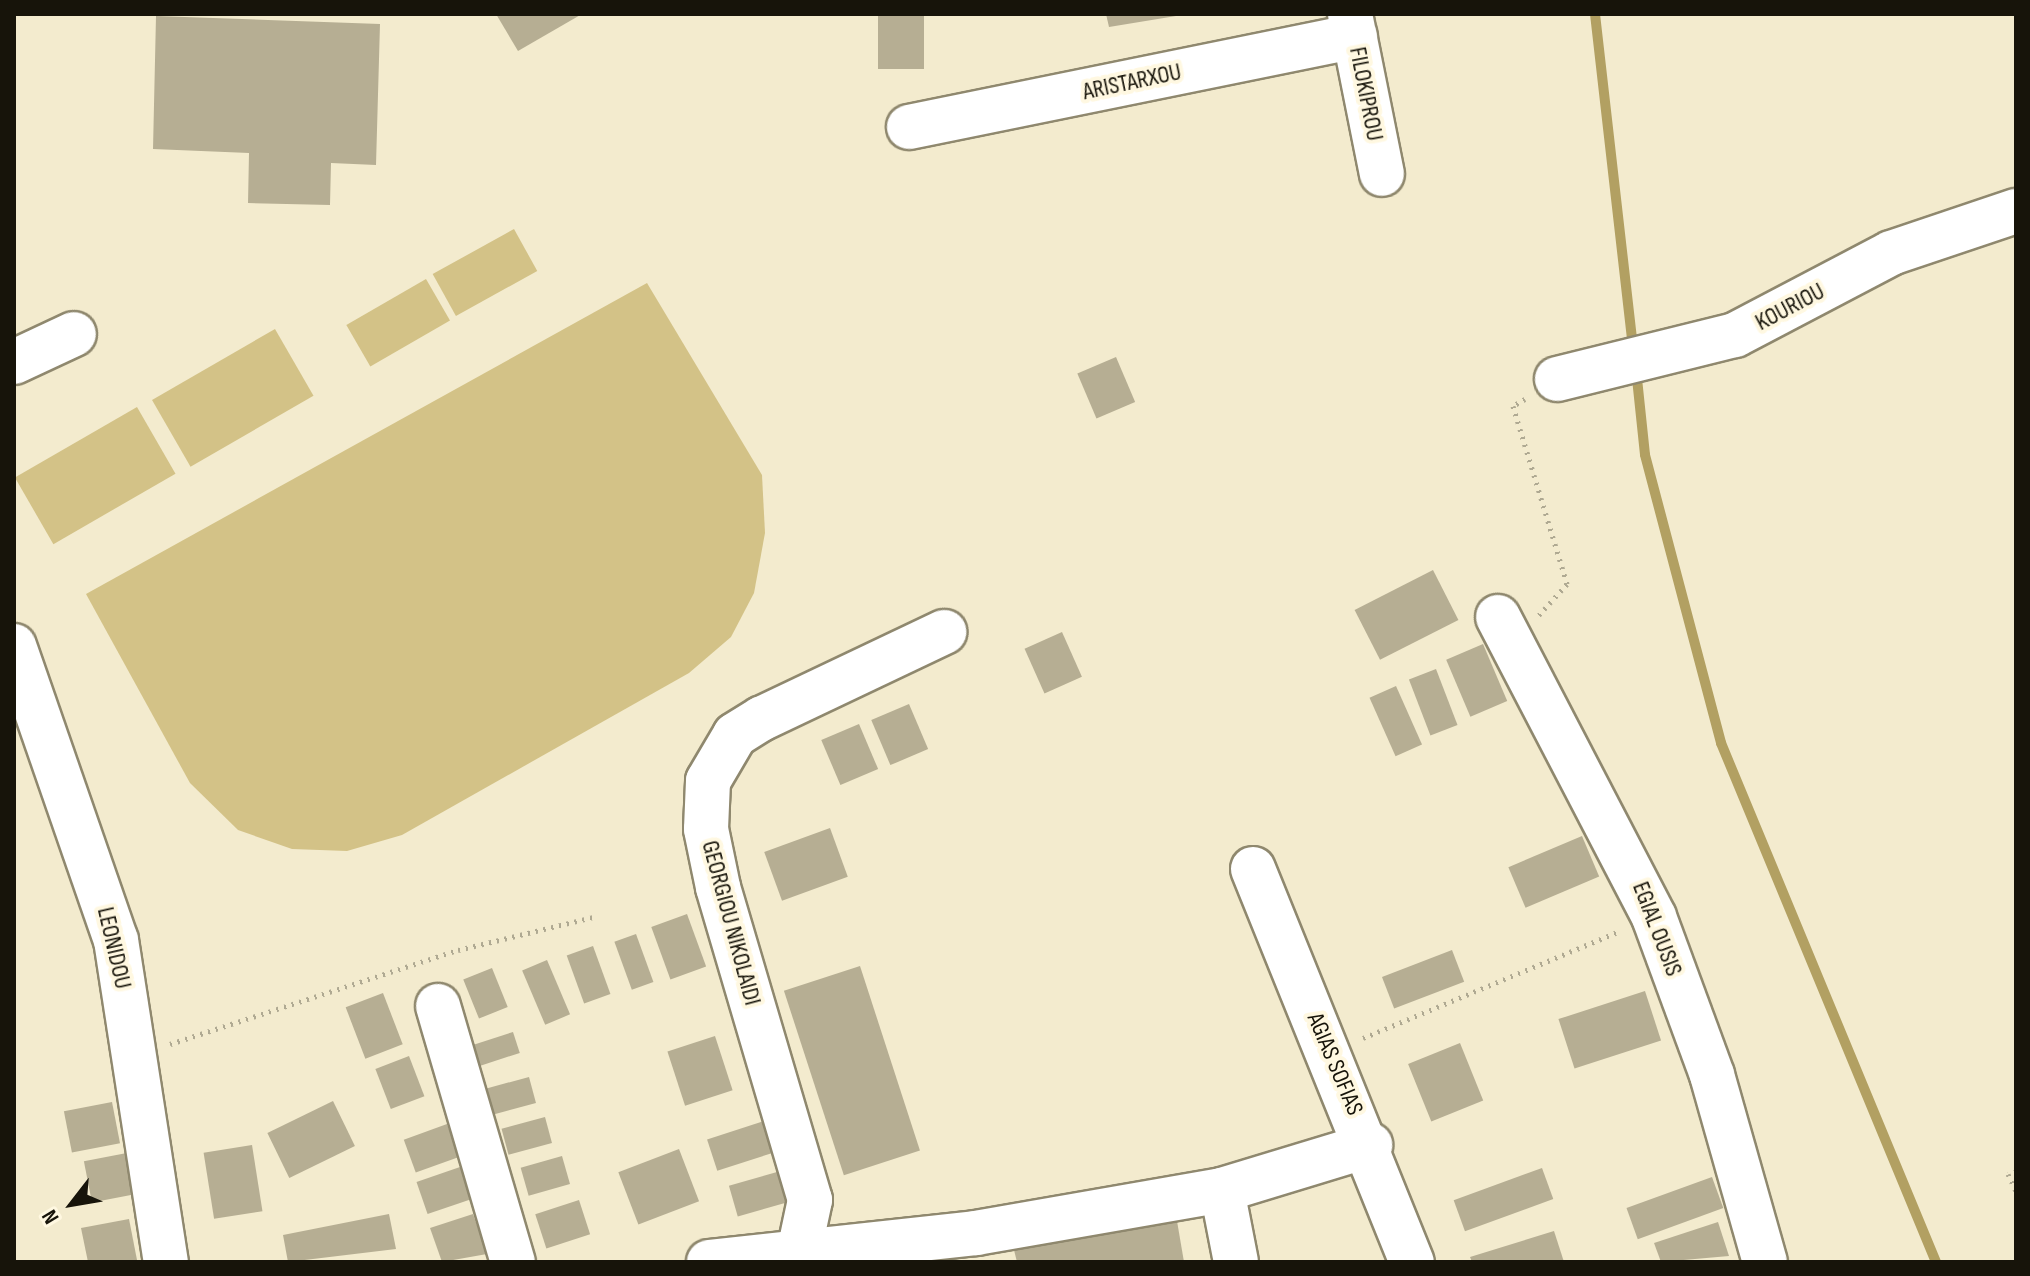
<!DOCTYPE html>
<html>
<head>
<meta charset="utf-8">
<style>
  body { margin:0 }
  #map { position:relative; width:2030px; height:1276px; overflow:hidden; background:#f3ebce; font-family:"Sofia Sans Condensed",sans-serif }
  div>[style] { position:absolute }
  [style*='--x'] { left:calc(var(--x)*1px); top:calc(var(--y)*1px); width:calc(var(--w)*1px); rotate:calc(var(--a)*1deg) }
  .green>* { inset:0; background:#d3c287; transform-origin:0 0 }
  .stream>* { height:10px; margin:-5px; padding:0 5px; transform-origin:5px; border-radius:5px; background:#b2a062 }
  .building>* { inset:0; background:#b6ae93; transform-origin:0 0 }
  .path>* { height:5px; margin-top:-2.5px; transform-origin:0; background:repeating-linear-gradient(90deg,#afa992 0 2px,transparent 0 8px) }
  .roads { filter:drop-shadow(2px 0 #8f886e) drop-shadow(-2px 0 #8f886e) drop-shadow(0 2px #8f886e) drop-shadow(0 -2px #8f886e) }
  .minor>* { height:44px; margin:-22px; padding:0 22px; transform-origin:22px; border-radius:22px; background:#fff }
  span { translate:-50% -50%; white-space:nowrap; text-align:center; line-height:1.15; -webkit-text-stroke:8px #fff8e1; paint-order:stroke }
  .street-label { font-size:24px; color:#17140a }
  .frame { position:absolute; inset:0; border:16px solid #17140a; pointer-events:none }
  .north { position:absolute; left:32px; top:1164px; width:80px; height:80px; -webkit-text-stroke:6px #fff8e1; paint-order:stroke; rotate:239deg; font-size:22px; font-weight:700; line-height:32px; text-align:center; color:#17140a }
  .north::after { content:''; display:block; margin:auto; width:28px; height:36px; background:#17140a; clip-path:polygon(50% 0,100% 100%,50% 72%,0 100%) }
</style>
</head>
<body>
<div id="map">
  <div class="green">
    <i style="left:514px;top:229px;width:48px;height:93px;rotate:61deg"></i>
    <i style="left:426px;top:279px;width:48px;height:92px;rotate:60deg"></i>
    <i style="clip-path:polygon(647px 283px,762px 475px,765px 533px,754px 593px,731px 637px,689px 673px,402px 835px,347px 851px,292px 849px,238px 830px,190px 783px,86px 594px)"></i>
    <i style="left:275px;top:329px;width:77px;height:142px;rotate:60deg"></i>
    <i style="left:137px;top:407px;width:77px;height:141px;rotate:60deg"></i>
  </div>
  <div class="stream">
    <i style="--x:1595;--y:14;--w:337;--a:83.5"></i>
    <i style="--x:1636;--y:369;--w:86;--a:84"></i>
    <i style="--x:1645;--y:455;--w:298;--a:75.2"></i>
    <i style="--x:1721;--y:743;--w:562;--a:67.5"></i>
  </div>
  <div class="building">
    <i style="clip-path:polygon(496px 14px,582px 14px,518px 51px)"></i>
    <i style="left:878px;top:14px;width:46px;height:55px"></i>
    <i style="clip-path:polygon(1106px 14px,1176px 14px,1176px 16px,1109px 27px)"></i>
    <i style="clip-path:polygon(156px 16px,380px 24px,376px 165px,331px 163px,330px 205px,248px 203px,249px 153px,153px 149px)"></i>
    <i style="left:1116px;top:357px;width:49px;height:42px;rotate:67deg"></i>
    <i style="left:1433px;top:570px;width:56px;height:88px;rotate:63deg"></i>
    <i style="left:1062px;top:632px;width:49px;height:41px;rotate:66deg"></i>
    <i style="left:1483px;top:644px;width:62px;height:40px;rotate:67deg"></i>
    <i style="left:1436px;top:669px;width:60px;height:29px;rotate:69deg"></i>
    <i style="left:1396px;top:686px;width:64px;height:29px;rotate:66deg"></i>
    <i style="left:909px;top:704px;width:49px;height:41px;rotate:67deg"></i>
    <i style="left:859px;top:724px;width:49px;height:41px;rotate:67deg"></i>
    <i style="left:830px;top:828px;width:52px;height:70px;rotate:70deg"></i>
    <i style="left:1582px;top:836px;width:44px;height:80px;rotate:67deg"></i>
    <i style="left:687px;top:914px;width:56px;height:38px;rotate:70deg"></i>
    <i style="left:636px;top:934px;width:51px;height:23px;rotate:70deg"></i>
    <i style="left:593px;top:946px;width:51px;height:28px;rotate:70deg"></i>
    <i style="left:1452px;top:950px;width:34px;height:75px;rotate:69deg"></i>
    <i style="left:547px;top:960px;width:59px;height:27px;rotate:67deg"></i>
    <i style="left:860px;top:966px;width:194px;height:80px;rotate:72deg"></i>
    <i style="left:492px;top:968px;width:42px;height:31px;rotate:68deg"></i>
    <i style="left:1645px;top:991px;width:52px;height:91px;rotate:72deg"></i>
    <i style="left:383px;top:993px;width:55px;height:40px;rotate:69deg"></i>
    <i style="left:513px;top:1032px;width:22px;height:43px;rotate:72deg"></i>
    <i style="left:715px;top:1036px;width:57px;height:50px;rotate:72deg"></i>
    <i style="left:1460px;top:1043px;width:62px;height:56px;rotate:68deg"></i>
    <i style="left:409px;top:1056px;width:43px;height:36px;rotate:69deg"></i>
    <i style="left:529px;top:1077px;width:27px;height:44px;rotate:75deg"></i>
    <i style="left:333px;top:1101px;width:50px;height:73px;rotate:64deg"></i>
    <i style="left:112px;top:1102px;width:42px;height:49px;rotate:79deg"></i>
    <i style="left:545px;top:1117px;width:27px;height:45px;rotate:75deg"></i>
    <i style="left:767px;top:1120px;width:33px;height:63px;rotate:72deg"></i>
    <i style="left:447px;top:1124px;width:35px;height:46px;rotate:70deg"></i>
    <i style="left:252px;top:1145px;width:67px;height:49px;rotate:81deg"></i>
    <i style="left:679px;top:1149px;width:56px;height:65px;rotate:69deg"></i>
    <i style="left:132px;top:1152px;width:42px;height:49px;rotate:79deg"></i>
    <i style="left:562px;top:1156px;width:29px;height:43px;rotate:74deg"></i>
    <i style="left:460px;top:1167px;width:34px;height:46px;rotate:71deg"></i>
    <i style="left:1542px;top:1168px;width:33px;height:94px;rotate:70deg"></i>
    <i style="left:777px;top:1172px;width:32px;height:50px;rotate:74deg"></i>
    <i style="left:1712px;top:1177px;width:33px;height:91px;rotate:70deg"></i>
    <i style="left:579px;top:1200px;width:36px;height:46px;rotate:72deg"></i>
    <i style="clip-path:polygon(389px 1214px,396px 1249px,288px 1262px,283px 1235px)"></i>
    <i style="clip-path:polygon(473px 1214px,487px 1254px,442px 1262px,430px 1228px)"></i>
    <i style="clip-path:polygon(129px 1219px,137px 1260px,88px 1262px,81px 1228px)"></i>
    <i style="clip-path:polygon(1177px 1221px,1184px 1262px,1017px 1262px,1014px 1250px)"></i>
    <i style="clip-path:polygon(1718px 1222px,1729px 1256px,1661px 1262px,1654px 1243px)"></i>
    <i style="clip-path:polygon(1554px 1231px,1564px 1262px,1472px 1262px,1470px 1257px)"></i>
  </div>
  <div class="path">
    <i style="--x:1525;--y:399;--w:14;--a:150"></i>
    <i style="--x:1513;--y:406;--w:186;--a:73.1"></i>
    <i style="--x:1567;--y:584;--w:42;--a:132.1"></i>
    <i style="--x:1363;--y:1038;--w:278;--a:-22.6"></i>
    <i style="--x:170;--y:1044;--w:303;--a:-18.1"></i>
    <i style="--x:458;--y:950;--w:143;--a:-13.7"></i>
    <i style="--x:2016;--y:1172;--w:8;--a:166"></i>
    <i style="--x:2008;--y:1174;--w:19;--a:65"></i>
  </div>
  <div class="roads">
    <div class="minor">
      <i style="--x:1350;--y:14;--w:163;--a:78.7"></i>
      <i style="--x:909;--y:127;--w:455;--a:-11.5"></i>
      <i style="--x:14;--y:362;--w:66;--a:-25"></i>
      <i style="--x:1557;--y:379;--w:183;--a:-13.9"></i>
      <i style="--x:1735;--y:335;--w:176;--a:-27.7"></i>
      <i style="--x:1891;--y:253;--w:132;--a:-18.6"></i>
      <i style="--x:1498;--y:617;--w:338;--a:62.5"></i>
      <i style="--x:1654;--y:917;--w:168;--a:69.8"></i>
      <i style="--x:1712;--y:1075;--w:194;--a:74.2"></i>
      <i style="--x:14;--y:646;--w:311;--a:70.9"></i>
      <i style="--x:116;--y:940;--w:326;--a:81.2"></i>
      <i style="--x:1253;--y:869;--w:424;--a:68"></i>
      <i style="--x:438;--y:1006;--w:267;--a:73.7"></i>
      <i style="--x:1222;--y:1190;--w:73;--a:79"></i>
      <i style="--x:800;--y:1247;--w:48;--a:-78"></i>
      <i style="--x:810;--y:1200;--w:326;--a:-106.4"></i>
      <i style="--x:718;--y:887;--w:59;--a:-101.7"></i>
      <i style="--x:706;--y:829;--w:48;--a:-87.6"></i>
      <i style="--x:708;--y:781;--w:53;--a:-59.6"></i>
      <i style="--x:735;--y:735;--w:31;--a:-32"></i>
      <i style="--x:761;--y:719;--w:203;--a:-25.4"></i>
      <i style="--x:709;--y:1262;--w:269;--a:-6.2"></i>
      <i style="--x:976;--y:1233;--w:250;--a:-9.9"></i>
      <i style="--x:1222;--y:1190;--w:155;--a:-16.9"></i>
    </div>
  </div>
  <div class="street-label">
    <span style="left:1132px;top:82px;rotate:-12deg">ARISTARXOU</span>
    <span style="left:1366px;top:94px;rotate:79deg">FILOKIPROU</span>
    <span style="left:1790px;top:307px;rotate:-28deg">KOURIOU</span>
    <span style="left:731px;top:923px;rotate:75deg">GEORGIOU NIKOLAIDI</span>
    <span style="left:1657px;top:929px;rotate:69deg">EGIAL OUSIS</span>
    <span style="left:114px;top:948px;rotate:77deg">LEONIDOU</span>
    <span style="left:1335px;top:1064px;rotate:67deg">AGIAS SOFIAS</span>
  </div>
  <div class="frame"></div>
  <div class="north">N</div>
</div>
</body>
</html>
